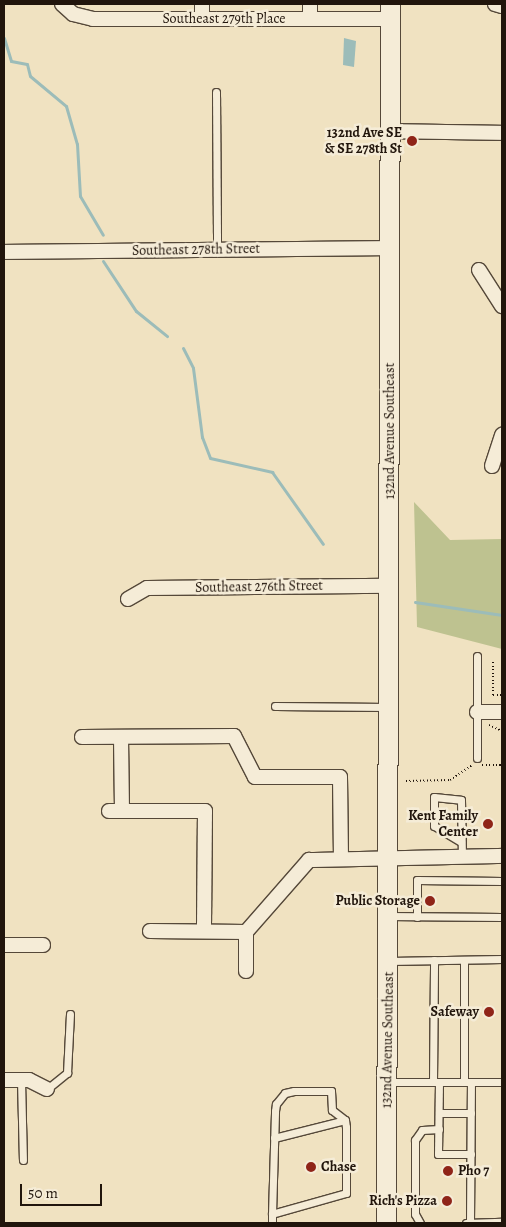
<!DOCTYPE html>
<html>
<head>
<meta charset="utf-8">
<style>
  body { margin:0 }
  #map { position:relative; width:506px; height:1227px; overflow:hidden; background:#f0e2c1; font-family:Alegreya,serif }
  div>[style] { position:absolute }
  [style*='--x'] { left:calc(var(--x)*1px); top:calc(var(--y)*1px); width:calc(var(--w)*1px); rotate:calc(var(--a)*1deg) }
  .green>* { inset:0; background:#bec290 }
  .water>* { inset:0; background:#9cbcb9 }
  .stream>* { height:3px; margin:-1.5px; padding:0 1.5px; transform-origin:1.5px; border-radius:1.5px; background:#9cbcb9 }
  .path>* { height:2px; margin-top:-1px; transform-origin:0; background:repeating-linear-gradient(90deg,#21150c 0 1px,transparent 0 3.5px) }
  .roads { filter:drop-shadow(1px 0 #554839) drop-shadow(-1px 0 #554839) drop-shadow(0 1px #554839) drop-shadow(0 -1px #554839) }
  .service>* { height:7px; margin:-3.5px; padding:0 3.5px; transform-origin:3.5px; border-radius:3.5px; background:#f5ecd7 }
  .minor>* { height:14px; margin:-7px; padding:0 7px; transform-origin:7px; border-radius:7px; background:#f5ecd7 }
  .secondary>* { height:19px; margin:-9.5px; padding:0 9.5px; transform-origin:9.5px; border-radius:9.5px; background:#f5ecd7 }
  .dots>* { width:14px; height:14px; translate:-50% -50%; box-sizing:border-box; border:2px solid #f5ecd7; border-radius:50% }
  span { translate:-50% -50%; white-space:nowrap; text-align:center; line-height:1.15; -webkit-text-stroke:5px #f5ecd7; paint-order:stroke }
  .street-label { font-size:14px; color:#21150c }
  .poi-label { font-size:14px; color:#21150c; font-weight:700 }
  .right { translate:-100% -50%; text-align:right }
  .left { translate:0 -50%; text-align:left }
  .frame { position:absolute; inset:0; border:5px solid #21150c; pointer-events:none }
  .scale { position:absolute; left:20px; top:1184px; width:82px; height:22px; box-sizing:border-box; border:2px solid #21150c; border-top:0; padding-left:6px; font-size:15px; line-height:18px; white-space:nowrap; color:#21150c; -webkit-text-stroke:4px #f5ecd7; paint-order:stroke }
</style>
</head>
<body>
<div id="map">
  <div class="green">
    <i style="clip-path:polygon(414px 502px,450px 540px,502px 539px,502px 649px,417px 627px)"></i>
  </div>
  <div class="water">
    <i style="clip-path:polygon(344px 38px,356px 41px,354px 67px,343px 65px)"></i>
  </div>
  <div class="stream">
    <i style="--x:4;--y:38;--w:24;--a:73"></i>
    <i style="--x:11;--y:61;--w:16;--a:11"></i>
    <i style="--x:27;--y:64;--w:12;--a:76"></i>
    <i style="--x:30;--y:76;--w:47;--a:39.8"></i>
    <i style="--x:66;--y:106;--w:40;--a:74"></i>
    <i style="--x:77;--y:144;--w:52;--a:86.7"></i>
    <i style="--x:80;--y:196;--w:45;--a:59.5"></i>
    <i style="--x:103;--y:261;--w:60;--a:56.6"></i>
    <i style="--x:136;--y:311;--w:40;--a:39"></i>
    <i style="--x:183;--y:348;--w:22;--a:63"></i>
    <i style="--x:193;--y:368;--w:70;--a:82.6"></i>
    <i style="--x:202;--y:437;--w:22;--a:69"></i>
    <i style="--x:210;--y:458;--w:64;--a:12.7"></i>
    <i style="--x:272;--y:472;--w:88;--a:54.7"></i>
    <i style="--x:415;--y:602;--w:88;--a:8.5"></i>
  </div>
  <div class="path">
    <i style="--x:493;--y:662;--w:33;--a:90"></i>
    <i style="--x:493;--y:695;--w:9;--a:0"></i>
    <i style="--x:489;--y:725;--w:14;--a:25"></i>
    <i style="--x:482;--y:765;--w:20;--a:0"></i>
    <i style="--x:406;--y:781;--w:44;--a:-1.3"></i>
    <i style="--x:450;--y:780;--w:27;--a:-34"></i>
  </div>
  <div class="roads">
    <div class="service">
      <i style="--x:216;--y:92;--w:158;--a:89.6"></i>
      <i style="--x:477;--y:656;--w:102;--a:90"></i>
      <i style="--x:275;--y:706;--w:112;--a:0.5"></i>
      <i style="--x:461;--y:842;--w:31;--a:-149"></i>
      <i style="--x:434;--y:826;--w:29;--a:-90"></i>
      <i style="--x:434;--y:797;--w:27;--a:6"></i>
      <i style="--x:461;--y:800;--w:57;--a:89"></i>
      <i style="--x:388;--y:916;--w:114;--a:0.5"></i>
      <i style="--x:417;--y:917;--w:37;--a:-90"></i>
      <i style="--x:417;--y:880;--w:85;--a:0.7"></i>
      <i style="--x:389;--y:961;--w:113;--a:-1"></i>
      <i style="--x:21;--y:1080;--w:80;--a:88.6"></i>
      <i style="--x:388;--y:1082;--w:114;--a:0"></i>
      <i style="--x:433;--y:1082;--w:122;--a:-89.5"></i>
      <i style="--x:439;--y:1082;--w:72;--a:90.8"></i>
      <i style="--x:438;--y:1154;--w:33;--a:0"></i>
      <i style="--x:464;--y:1082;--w:122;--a:-90"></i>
      <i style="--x:47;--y:1089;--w:26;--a:-39"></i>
      <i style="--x:67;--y:1073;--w:59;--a:-87.1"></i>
      <i style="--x:439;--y:1113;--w:32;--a:0"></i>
      <i style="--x:274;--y:1138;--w:73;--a:-14.2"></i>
      <i style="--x:470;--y:1222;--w:140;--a:-89.6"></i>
      <i style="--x:272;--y:1223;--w:9;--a:-90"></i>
      <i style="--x:272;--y:1214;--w:103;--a:-88.3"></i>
      <i style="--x:275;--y:1111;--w:7;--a:-82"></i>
      <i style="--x:276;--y:1104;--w:14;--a:-51"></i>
      <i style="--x:285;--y:1093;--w:9;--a:-13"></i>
      <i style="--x:294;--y:1091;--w:37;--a:0"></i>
      <i style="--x:331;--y:1091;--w:19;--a:87"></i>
      <i style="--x:332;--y:1110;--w:16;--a:38"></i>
      <i style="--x:345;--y:1120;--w:7;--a:82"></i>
      <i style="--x:346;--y:1127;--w:66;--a:90"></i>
      <i style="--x:346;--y:1193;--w:77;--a:164.2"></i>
      <i style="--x:420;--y:1223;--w:10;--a:-119"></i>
      <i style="--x:415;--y:1214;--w:74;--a:-90"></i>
      <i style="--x:415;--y:1140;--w:12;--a:-55"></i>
      <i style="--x:422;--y:1130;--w:17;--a:-3"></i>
      <i style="--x:466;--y:1223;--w:36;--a:-2"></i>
    </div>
    <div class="minor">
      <i style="--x:62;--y:4;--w:15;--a:42"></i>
      <i style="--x:73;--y:14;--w:21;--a:14"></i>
      <i style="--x:93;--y:19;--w:297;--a:0"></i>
      <i style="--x:310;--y:4;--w:15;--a:90"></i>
      <i style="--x:495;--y:4;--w:7;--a:16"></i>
      <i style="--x:202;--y:19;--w:15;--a:-90"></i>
      <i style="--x:390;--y:131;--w:112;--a:1"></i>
      <i style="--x:4;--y:252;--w:385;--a:-0.6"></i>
      <i style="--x:479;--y:270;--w:43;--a:57.4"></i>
      <i style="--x:492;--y:466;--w:33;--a:-72"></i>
      <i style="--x:128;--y:599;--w:22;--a:-30"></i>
      <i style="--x:147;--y:588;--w:244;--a:-0.5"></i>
      <i style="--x:477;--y:712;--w:25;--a:0"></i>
      <i style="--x:82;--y:737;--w:152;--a:-0.4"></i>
      <i style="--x:234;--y:736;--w:46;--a:62.9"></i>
      <i style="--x:255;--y:777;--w:85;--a:0"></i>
      <i style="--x:340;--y:777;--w:82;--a:89.3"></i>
      <i style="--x:121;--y:738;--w:73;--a:89.2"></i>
      <i style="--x:109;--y:811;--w:96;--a:0"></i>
      <i style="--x:205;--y:811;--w:120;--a:90.5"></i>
      <i style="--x:150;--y:931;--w:96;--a:0.6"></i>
      <i style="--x:246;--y:932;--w:96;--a:-48.8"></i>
      <i style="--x:309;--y:860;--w:193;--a:-1.2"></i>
      <i style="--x:4;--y:945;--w:39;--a:0"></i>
      <i style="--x:246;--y:971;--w:39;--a:-90"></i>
      <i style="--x:4;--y:1080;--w:25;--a:0"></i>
      <i style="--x:29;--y:1080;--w:20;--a:27"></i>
    </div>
    <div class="secondary">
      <i style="--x:386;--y:1223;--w:1219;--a:-89.81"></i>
    </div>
  </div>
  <div class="dots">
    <i style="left:412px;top:141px;background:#8f2418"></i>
    <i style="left:488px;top:824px;background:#8f2418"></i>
    <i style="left:430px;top:901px;background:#8f2418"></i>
    <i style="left:489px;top:1012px;background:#8f2418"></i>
    <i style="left:311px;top:1167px;background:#8f2418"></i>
    <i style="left:448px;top:1171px;background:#8f2418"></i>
    <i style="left:447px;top:1201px;background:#8f2418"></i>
  </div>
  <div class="street-label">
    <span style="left:224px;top:19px">Southeast 279th Place</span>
    <span style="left:196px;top:250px;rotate:-1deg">Southeast 278th Street</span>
    <span style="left:390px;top:431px;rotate:-90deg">132nd Avenue Southeast</span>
    <span style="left:259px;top:587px;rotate:-1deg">Southeast 276th Street</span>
    <span style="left:388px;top:1040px;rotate:-89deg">132nd Avenue Southeast</span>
  </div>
  <div class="poi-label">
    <span class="right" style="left:402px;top:141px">132nd Ave SE<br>&amp; SE 278th St</span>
    <span class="right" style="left:478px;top:824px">Kent Family<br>Center</span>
    <span class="right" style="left:420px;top:901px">Public Storage</span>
    <span class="right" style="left:479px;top:1012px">Safeway</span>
    <span class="left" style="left:321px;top:1167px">Chase</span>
    <span class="left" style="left:458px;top:1171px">Pho 7</span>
    <span class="right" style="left:437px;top:1201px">Rich's Pizza</span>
  </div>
  <div class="frame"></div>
  <div class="scale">50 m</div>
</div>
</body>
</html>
